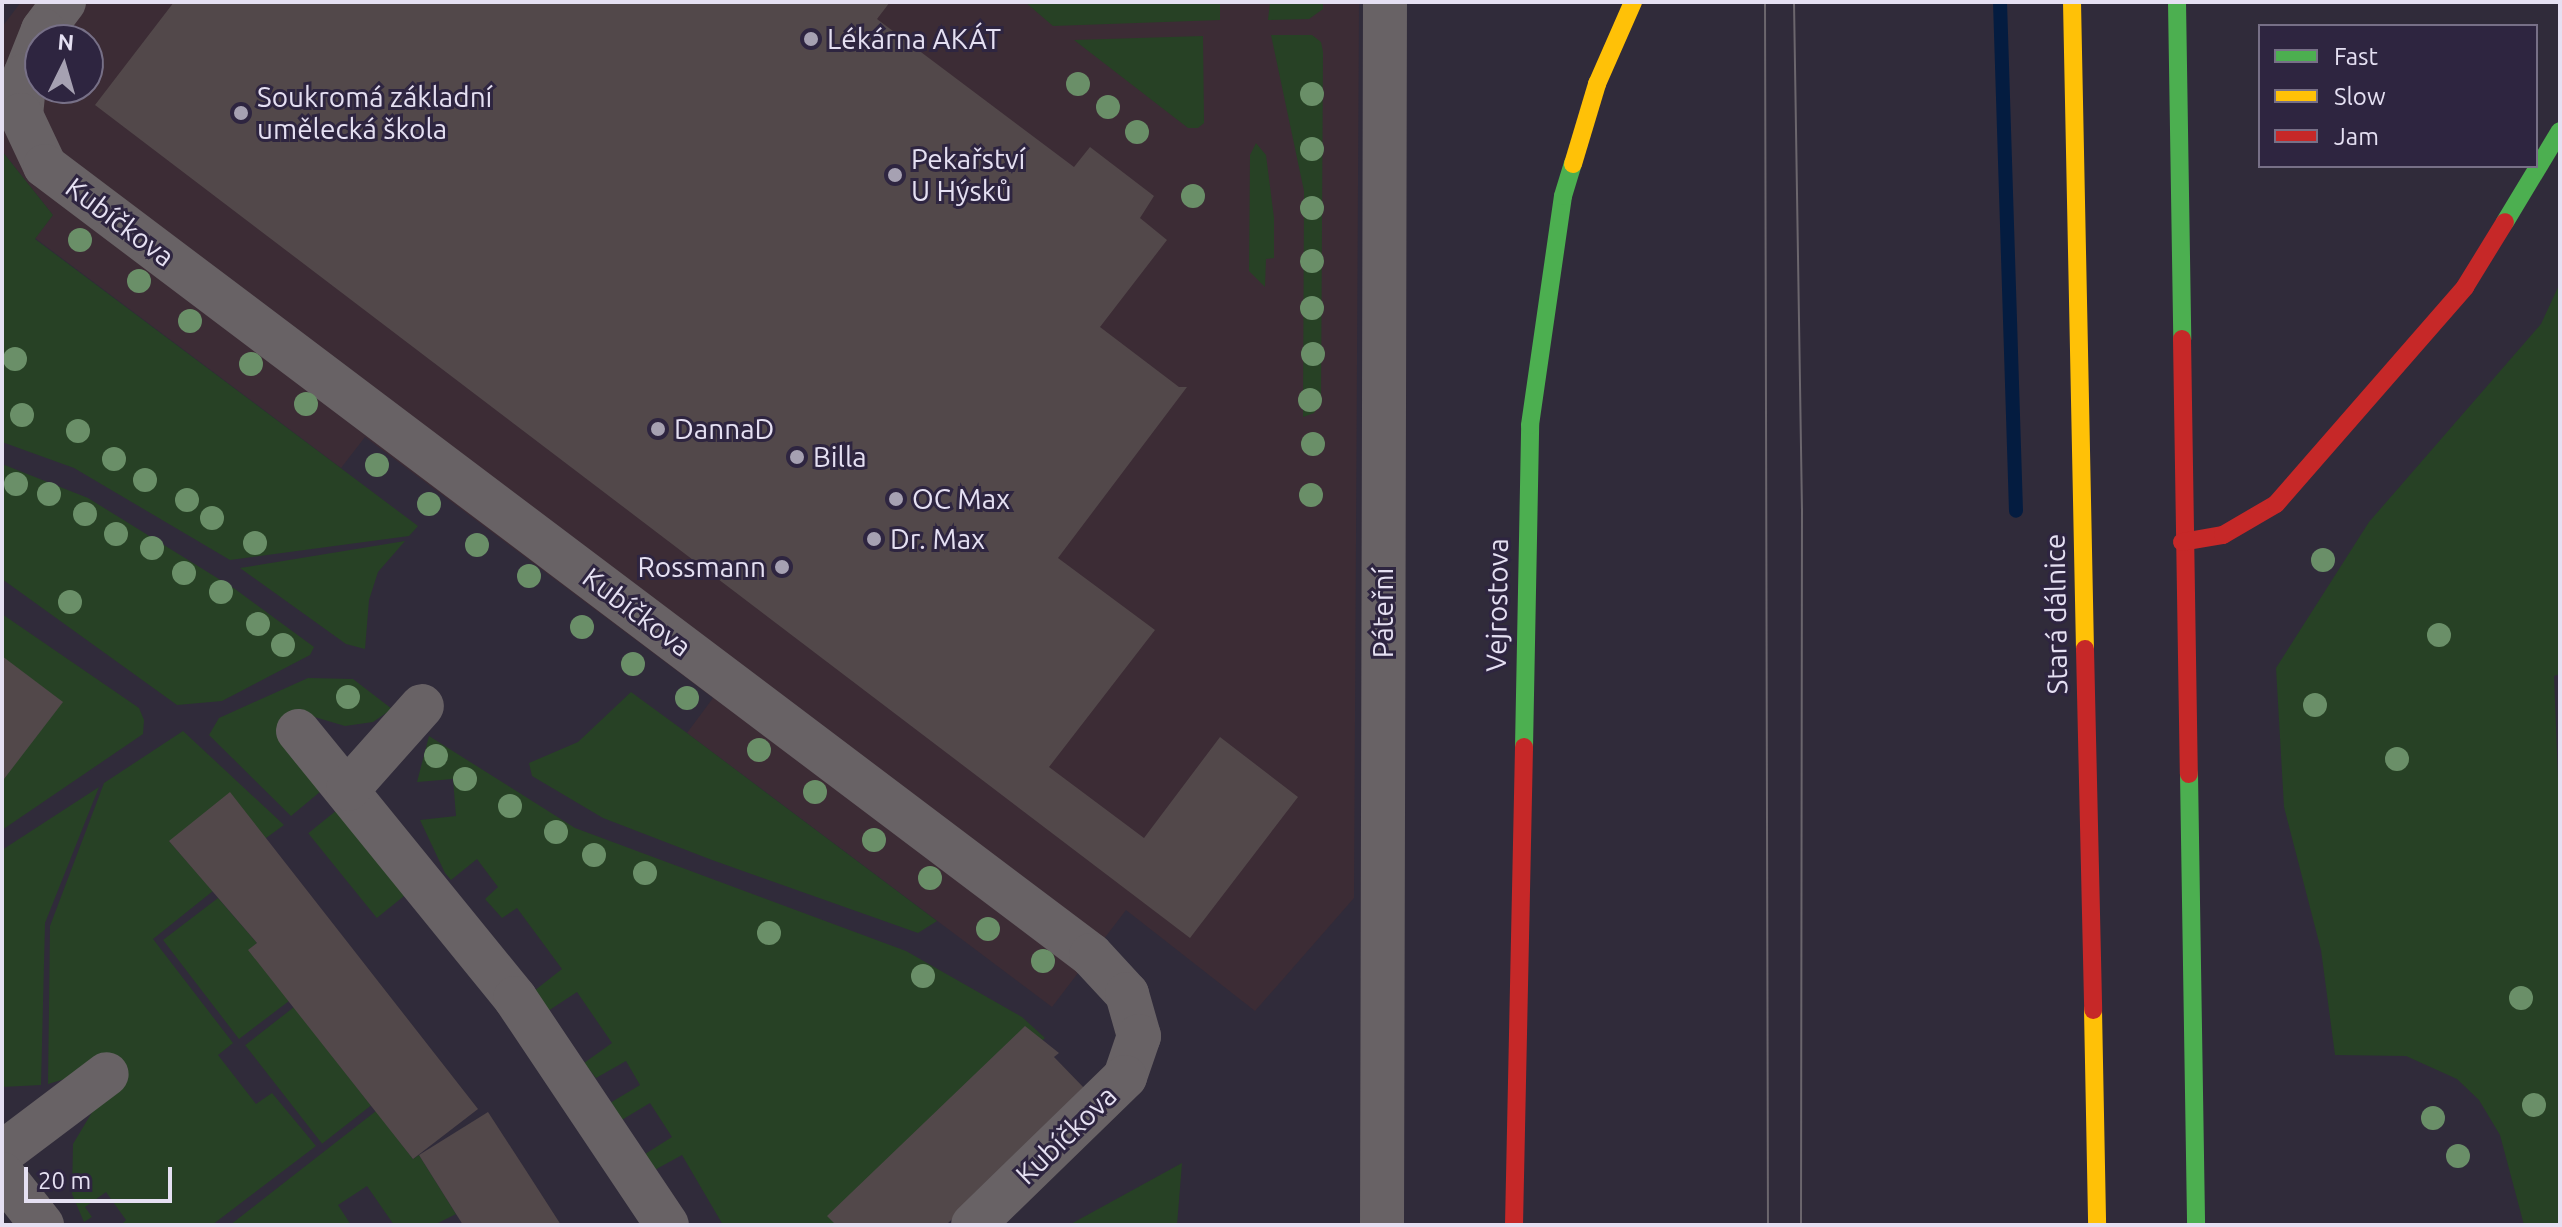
<!DOCTYPE html>
<html>
<head>
<meta charset="utf-8">
<style>
  body { margin:0 }
  #map { position:relative; width:2562px; height:1227px; overflow:hidden; background:#302b3a; font-family:Ubuntu,sans-serif }
  div>[style] { position:absolute }
  [style*='--x'] { left:calc(var(--x)*1px); top:calc(var(--y)*1px); width:calc(var(--w)*1px); rotate:calc(var(--a)*1deg) }
  .commercial>* { inset:0; background:#3c2c35 }
  .green>* { inset:0; background:#274125; transform-origin:0 0 }
  .stream>* { height:14px; margin:-7px; padding:0 7px; transform-origin:7px; border-radius:7px; background:#041c40 }
  .building>* { inset:0; background:#52484a }
  .street>* { height:44px; margin:-22px; padding:0 22px; transform-origin:22px; border-radius:22px; background:#686265 }
  .fast>* { height:18px; margin:-9px; padding:0 9px; transform-origin:9px; border-radius:9px; background:#4caf50 }
  .slow>* { height:18px; margin:-9px; padding:0 9px; transform-origin:9px; border-radius:9px; background:#ffc107 }
  .jam>* { height:18px; margin:-9px; padding:0 9px; transform-origin:9px; border-radius:9px; background:#c62828 }
  .tram>* { height:2px; margin:-1px; padding:0 1px; transform-origin:1px; border-radius:1px; background:#6b666d }
  .trees>* { width:24px; height:24px; margin:-12px; border-radius:50%; background:#6a8f68 }
  .dots>* { width:22px; height:22px; translate:-50% -50%; box-sizing:border-box; border:4px solid #2e2540; border-radius:50% }
  span { translate:-50% -50%; white-space:nowrap; text-align:center; line-height:1.15; -webkit-text-stroke:6px #2e2540; paint-order:stroke }
  .poi-label { font-size:28px; color:#e5e0f2 }
  .left { translate:0 -50%; text-align:left }
  .right { translate:-100% -50%; text-align:right }
  .street-label { font-size:28px; color:#e5e0f2 }
  .frame { position:absolute; inset:0; border:4px solid #e5e0f2; pointer-events:none }
  .legend { position:absolute; left:2258px; top:24px; width:280px; height:144px; box-sizing:border-box; background:#2e2540; border:2px solid #777087; margin:0; padding:10px 14px; list-style:none; font-size:24px; color:#e5e0f2 }
  .legend li { display:flex; align-items:center; gap:16px; height:40px }
  .legend b { width:40px; border:2px solid #777087 }
  .north { position:absolute; left:24px; top:24px; width:80px; height:80px; box-sizing:border-box; background:#2e2540; border:2px solid #777087; border-radius:50%; rotate:5deg; font-size:22px; font-weight:700; line-height:32px; text-align:center; color:#e5e0f2 }
  .north::after { content:''; display:block; margin:auto; width:28px; height:36px; background:#a6a1b2; clip-path:polygon(50% 0,100% 100%,50% 72%,0 100%) }
  .scale { position:absolute; left:24px; top:1167px; width:148px; height:36px; box-sizing:border-box; border:4px solid #e5e0f2; border-top:0; padding-left:10px; font-size:24px; line-height:28px; white-space:nowrap; color:#e5e0f2; -webkit-text-stroke:6px #2e2540; paint-order:stroke }
</style>
</head>
<body>
<div id="map">
  <div class="commercial">
    <i style="clip-path:polygon(evenodd,21px 2px,1359px 2px,1354px 898px,1255px 1011px,1126px 910px,1052px 1007px,687px 733px,713px 698px,365px 437px,341px 468px,35px 238px,53px 215px,2px 151px,2px 27px,21px 2px,40px 40px,88px 40px,88px 88px,40px 88px,40px 40px)"></i>
  </div>
  <div class="green">
    <i style="clip-path:polygon(1025px 2px,1220px 2px,1220px 20px,1053px 26px)"></i>
    <i style="clip-path:polygon(1270px 2px,1323px 2px,1323px 9px,1309px 19px,1268px 20px)"></i>
    <i style="clip-path:polygon(1271px 35px,1312px 35px,1321px 42px,1323px 52px,1321px 402px,1314px 413px,1303px 417px,1304px 191px)"></i>
    <i style="clip-path:polygon(1203px 36px,1204px 123px,1198px 128px,1188px 128px,1074px 40px)"></i>
    <i style="clip-path:polygon(1256px 143px,1266px 155px,1274px 218px,1274px 258px,1266px 259px,1265px 287px,1249px 271px,1250px 155px)"></i>
    <i style="clip-path:polygon(2px 151px,53px 215px,35px 239px,418px 526px,409px 536px,230px 560px,74px 468px,2px 442px)"></i>
    <i style="clip-path:polygon(2560px 283px,2560px 674px,2554px 676px,2560px 830px,2560px 1225px,2524px 1225px,2500px 1135px,2479px 1100px,2457px 1079px,2406px 1056px,2335px 1055px,2321px 950px,2284px 807px,2276px 668px,2369px 522px,2541px 324px)"></i>
    <i style="clip-path:polygon(2px 464px,88px 498px,235px 589px,314px 647px,310px 655px,222px 701px,177px 705px,2px 579px)"></i>
    <i style="clip-path:polygon(405px 541px,378px 572px,369px 600px,365px 649px,346px 644px,240px 568px)"></i>
    <i style="clip-path:polygon(2px 614px,139px 708px,144px 720px,143px 734px,2px 830px)"></i>
    <i style="clip-path:polygon(308px 678px,353px 679px,392px 709px,373px 722px,345px 726px,301px 713px,276px 734px,321px 791px,291px 816px,209px 735px,219px 718px)"></i>
    <i style="clip-path:polygon(631px 692px,687px 733px,937px 921px,918px 933px,712px 860px,603px 818px,532px 776px,529px 763px,578px 742px)"></i>
    <i style="clip-path:polygon(183px 731px,284px 825px,266px 838px,169px 841px,213px 891px,153px 939px,233px 1043px,218px 1055px,256px 1104px,272px 1093px,316px 1146px,212px 1225px,121px 1225px,126px 1220px,106px 1192px,85px 1207px,92px 1217px,84px 1222px,72px 1194px,73px 1144px,106px 1089px,85px 1073px,48px 1084px,50px 926px,104px 783px)"></i>
    <i style="clip-path:polygon(429px 736px,575px 828px,906px 951px,1022px 1017px,1045px 1038px,836px 1225px,723px 1225px,682px 1155px,651px 1172px,642px 1156px,672px 1137px,650px 1103px,620px 1121px,610px 1103px,640px 1085px,626px 1061px,596px 1078px,584px 1063px,612px 1043px,577px 992px,548px 1011px,534px 991px,562px 969px,517px 908px,502px 918px,485px 899px,498px 887px,477px 859px,451px 880px,445px 873px,420px 820px,456px 816px,453px 779px,417px 782px)"></i>
    <i style="clip-path:polygon(99px 787px,45px 923px,41px 1085px,2px 1087px,2px 850px)"></i>
    <i style="left:337px;top:810px;width:109px;height:37px;rotate:51deg"></i>
    <i style="clip-path:polygon(218px 898px,257px 943px,249px 950px,289px 1001px,239px 1039px,163px 940px)"></i>
    <i style="left:294px;top:1007px;width:125px;height:62px;rotate:52deg"></i>
    <i style="clip-path:polygon(376px 1111px,413px 1159px,419px 1155px,456px 1214px,434px 1225px,394px 1225px,367px 1186px,338px 1205px,351px 1225px,230px 1225px)"></i>
    <i style="clip-path:polygon(1182px 1163px,1177px 1225px,1069px 1225px)"></i>
  </div>
  <div class="stream">
    <i style="--x:2000;--y:2;--w:509;--a:88.2"></i>
  </div>
  <div class="building">
    <i style="clip-path:polygon(174px 2px,890px 2px,877px 19px,1074px 167px,1090px 147px,1154px 196px,1140px 218px,1167px 240px,1100px 327px,1179px 387px,1187px 387px,1058px 558px,1155px 630px,1049px 767px,1144px 838px,1220px 737px,1298px 797px,1190px 938px,95px 105px)"></i>
    <i style="clip-path:polygon(2px 656px,63px 702px,4px 779px,2px 777px)"></i>
    <i style="clip-path:polygon(230px 792px,478px 1109px,413px 1159px,248px 950px,257px 943px,169px 841px)"></i>
    <i style="clip-path:polygon(1025px 1026px,1059px 1053px,1054px 1057px,1086px 1090px,946px 1225px,836px 1225px,827px 1216px)"></i>
    <i style="clip-path:polygon(488px 1112px,525px 1169px,561px 1225px,463px 1225px,419px 1155px)"></i>
  </div>
  <div class="street">
    <i style="--x:64;--y:2;--w:35;--a:127"></i>
    <i style="--x:43;--y:30;--w:48;--a:111.8"></i>
    <i style="--x:25;--y:75;--w:40;--a:95.7"></i>
    <i style="--x:21;--y:115;--w:56;--a:64.8"></i>
    <i style="--x:45;--y:166;--w:1310;--a:37.03"></i>
    <i style="--x:1091;--y:955;--w:53;--a:47.3"></i>
    <i style="--x:1127;--y:994;--w:44;--a:74.1"></i>
    <i style="--x:1139;--y:1036;--w:43;--a:108.9"></i>
    <i style="--x:1125;--y:1077;--w:212;--a:135.8"></i>
    <i style="--x:298;--y:731;--w:344;--a:50.9"></i>
    <i style="--x:515;--y:998;--w:273;--a:56.2"></i>
    <i style="--x:348;--y:789;--w:111;--a:-48.3"></i>
    <i style="--x:2;--y:1153;--w:131;--a:-37"></i>
    <i style="--x:2;--y:1174;--w:65;--a:51.9"></i>
    <i style="--x:1382;--y:1225;--w:1223;--a:-89.86"></i>
  </div>
  <div class="fast">
    <i style="--x:2177;--y:2;--w:337;--a:89.1"></i>
    <i style="--x:2505;--y:222;--w:106;--a:-58.9"></i>
    <i style="--x:1524;--y:747;--w:322;--a:-88.9"></i>
    <i style="--x:1530;--y:425;--w:231;--a:-81.8"></i>
    <i style="--x:1563;--y:196;--w:34;--a:-73"></i>
    <i style="--x:2189;--y:774;--w:451;--a:89.1"></i>
  </div>
  <div class="slow">
    <i style="--x:2072;--y:2;--w:647;--a:88.85"></i>
    <i style="--x:1573;--y:164;--w:84;--a:-73.3"></i>
    <i style="--x:1597;--y:84;--w:90;--a:-66.3"></i>
    <i style="--x:2093;--y:1010;--w:215;--a:88.9"></i>
  </div>
  <div class="jam">
    <i style="--x:2182;--y:339;--w:435;--a:89.1"></i>
    <i style="--x:2182;--y:542;--w:42;--a:-9.7"></i>
    <i style="--x:2223;--y:535;--w:61;--a:-30.3"></i>
    <i style="--x:2276;--y:504;--w:288;--a:-48.9"></i>
    <i style="--x:2465;--y:287;--w:76;--a:-58.4"></i>
    <i style="--x:2085;--y:649;--w:361;--a:88.7"></i>
    <i style="--x:1514;--y:1225;--w:478;--a:-88.8"></i>
  </div>
  <div class="tram">
    <i style="--x:1765;--y:2;--w:1223;--a:89.86"></i>
    <i style="--x:1794;--y:2;--w:507;--a:89.1"></i>
    <i style="--x:1802;--y:509;--w:716;--a:90.08"></i>
  </div>
  <div class="trees">
    <i style="left:1078px;top:84px"></i>
    <i style="left:1312px;top:94px"></i>
    <i style="left:1108px;top:107px"></i>
    <i style="left:1137px;top:132px"></i>
    <i style="left:1312px;top:149px"></i>
    <i style="left:1193px;top:196px"></i>
    <i style="left:1312px;top:208px"></i>
    <i style="left:80px;top:240px"></i>
    <i style="left:1312px;top:261px"></i>
    <i style="left:139px;top:281px"></i>
    <i style="left:1312px;top:308px"></i>
    <i style="left:190px;top:321px"></i>
    <i style="left:1313px;top:354px"></i>
    <i style="left:15px;top:359px"></i>
    <i style="left:251px;top:364px"></i>
    <i style="left:1310px;top:400px"></i>
    <i style="left:306px;top:404px"></i>
    <i style="left:22px;top:415px"></i>
    <i style="left:78px;top:431px"></i>
    <i style="left:1313px;top:444px"></i>
    <i style="left:114px;top:459px"></i>
    <i style="left:377px;top:465px"></i>
    <i style="left:145px;top:480px"></i>
    <i style="left:16px;top:484px"></i>
    <i style="left:49px;top:494px"></i>
    <i style="left:1311px;top:495px"></i>
    <i style="left:187px;top:500px"></i>
    <i style="left:429px;top:504px"></i>
    <i style="left:85px;top:514px"></i>
    <i style="left:212px;top:518px"></i>
    <i style="left:116px;top:534px"></i>
    <i style="left:255px;top:543px"></i>
    <i style="left:477px;top:545px"></i>
    <i style="left:152px;top:548px"></i>
    <i style="left:2323px;top:560px"></i>
    <i style="left:184px;top:573px"></i>
    <i style="left:529px;top:576px"></i>
    <i style="left:221px;top:592px"></i>
    <i style="left:70px;top:602px"></i>
    <i style="left:258px;top:624px"></i>
    <i style="left:582px;top:627px"></i>
    <i style="left:2439px;top:635px"></i>
    <i style="left:283px;top:645px"></i>
    <i style="left:633px;top:664px"></i>
    <i style="left:348px;top:697px"></i>
    <i style="left:687px;top:698px"></i>
    <i style="left:2315px;top:705px"></i>
    <i style="left:759px;top:750px"></i>
    <i style="left:436px;top:756px"></i>
    <i style="left:2397px;top:759px"></i>
    <i style="left:465px;top:779px"></i>
    <i style="left:815px;top:792px"></i>
    <i style="left:510px;top:806px"></i>
    <i style="left:556px;top:832px"></i>
    <i style="left:874px;top:840px"></i>
    <i style="left:594px;top:855px"></i>
    <i style="left:645px;top:873px"></i>
    <i style="left:930px;top:878px"></i>
    <i style="left:988px;top:929px"></i>
    <i style="left:769px;top:933px"></i>
    <i style="left:1043px;top:961px"></i>
    <i style="left:923px;top:976px"></i>
    <i style="left:2521px;top:998px"></i>
    <i style="left:2534px;top:1105px"></i>
    <i style="left:2433px;top:1118px"></i>
    <i style="left:2458px;top:1156px"></i>
  </div>
  <div class="dots">
    <i style="left:811px;top:39px;background:#a6a1b2"></i>
    <i style="left:241px;top:113px;background:#a6a1b2"></i>
    <i style="left:895px;top:175px;background:#a6a1b2"></i>
    <i style="left:658px;top:429px;background:#a6a1b2"></i>
    <i style="left:797px;top:457px;background:#a6a1b2"></i>
    <i style="left:896px;top:499px;background:#a6a1b2"></i>
    <i style="left:874px;top:539px;background:#a6a1b2"></i>
    <i style="left:782px;top:567px;background:#a6a1b2"></i>
  </div>
  <div class="poi-label">
    <span class="left" style="left:827px;top:39px">Lékárna AKÁT</span>
    <span class="left" style="left:257px;top:113px">Soukromá základní<br>umělecká škola</span>
    <span class="left" style="left:911px;top:175px">Pekařství<br>U Hýsků</span>
    <span class="left" style="left:674px;top:429px">DannaD</span>
    <span class="left" style="left:813px;top:457px">Billa</span>
    <span class="left" style="left:912px;top:499px">OC Max</span>
    <span class="left" style="left:890px;top:539px">Dr. Max</span>
    <span class="right" style="left:766px;top:567px">Rossmann</span>
  </div>
  <div class="street-label">
    <span style="left:120px;top:222px;rotate:37deg">Kubíčkova</span>
    <span style="left:1497px;top:605px;rotate:-89deg">Vejrostova</span>
    <span style="left:637px;top:612px;rotate:37deg">Kubíčkova</span>
    <span style="left:1383px;top:613px;rotate:-90deg">Páteřní</span>
    <span style="left:2056px;top:614px;rotate:-91deg">Stará dálnice</span>
    <span style="left:1066px;top:1135px;rotate:-44deg">Kubíčkova</span>
  </div>
  <div class="frame"></div>
  <ul class="legend">
  <li><b style="height:10px;background:#4caf50"></b>Fast</li>
  <li><b style="height:10px;background:#ffc107"></b>Slow</li>
  <li><b style="height:10px;background:#c62828"></b>Jam</li>
  </ul>
  <div class="north">N</div>
  <div class="scale">20 m</div>
</div>
</body>
</html>
